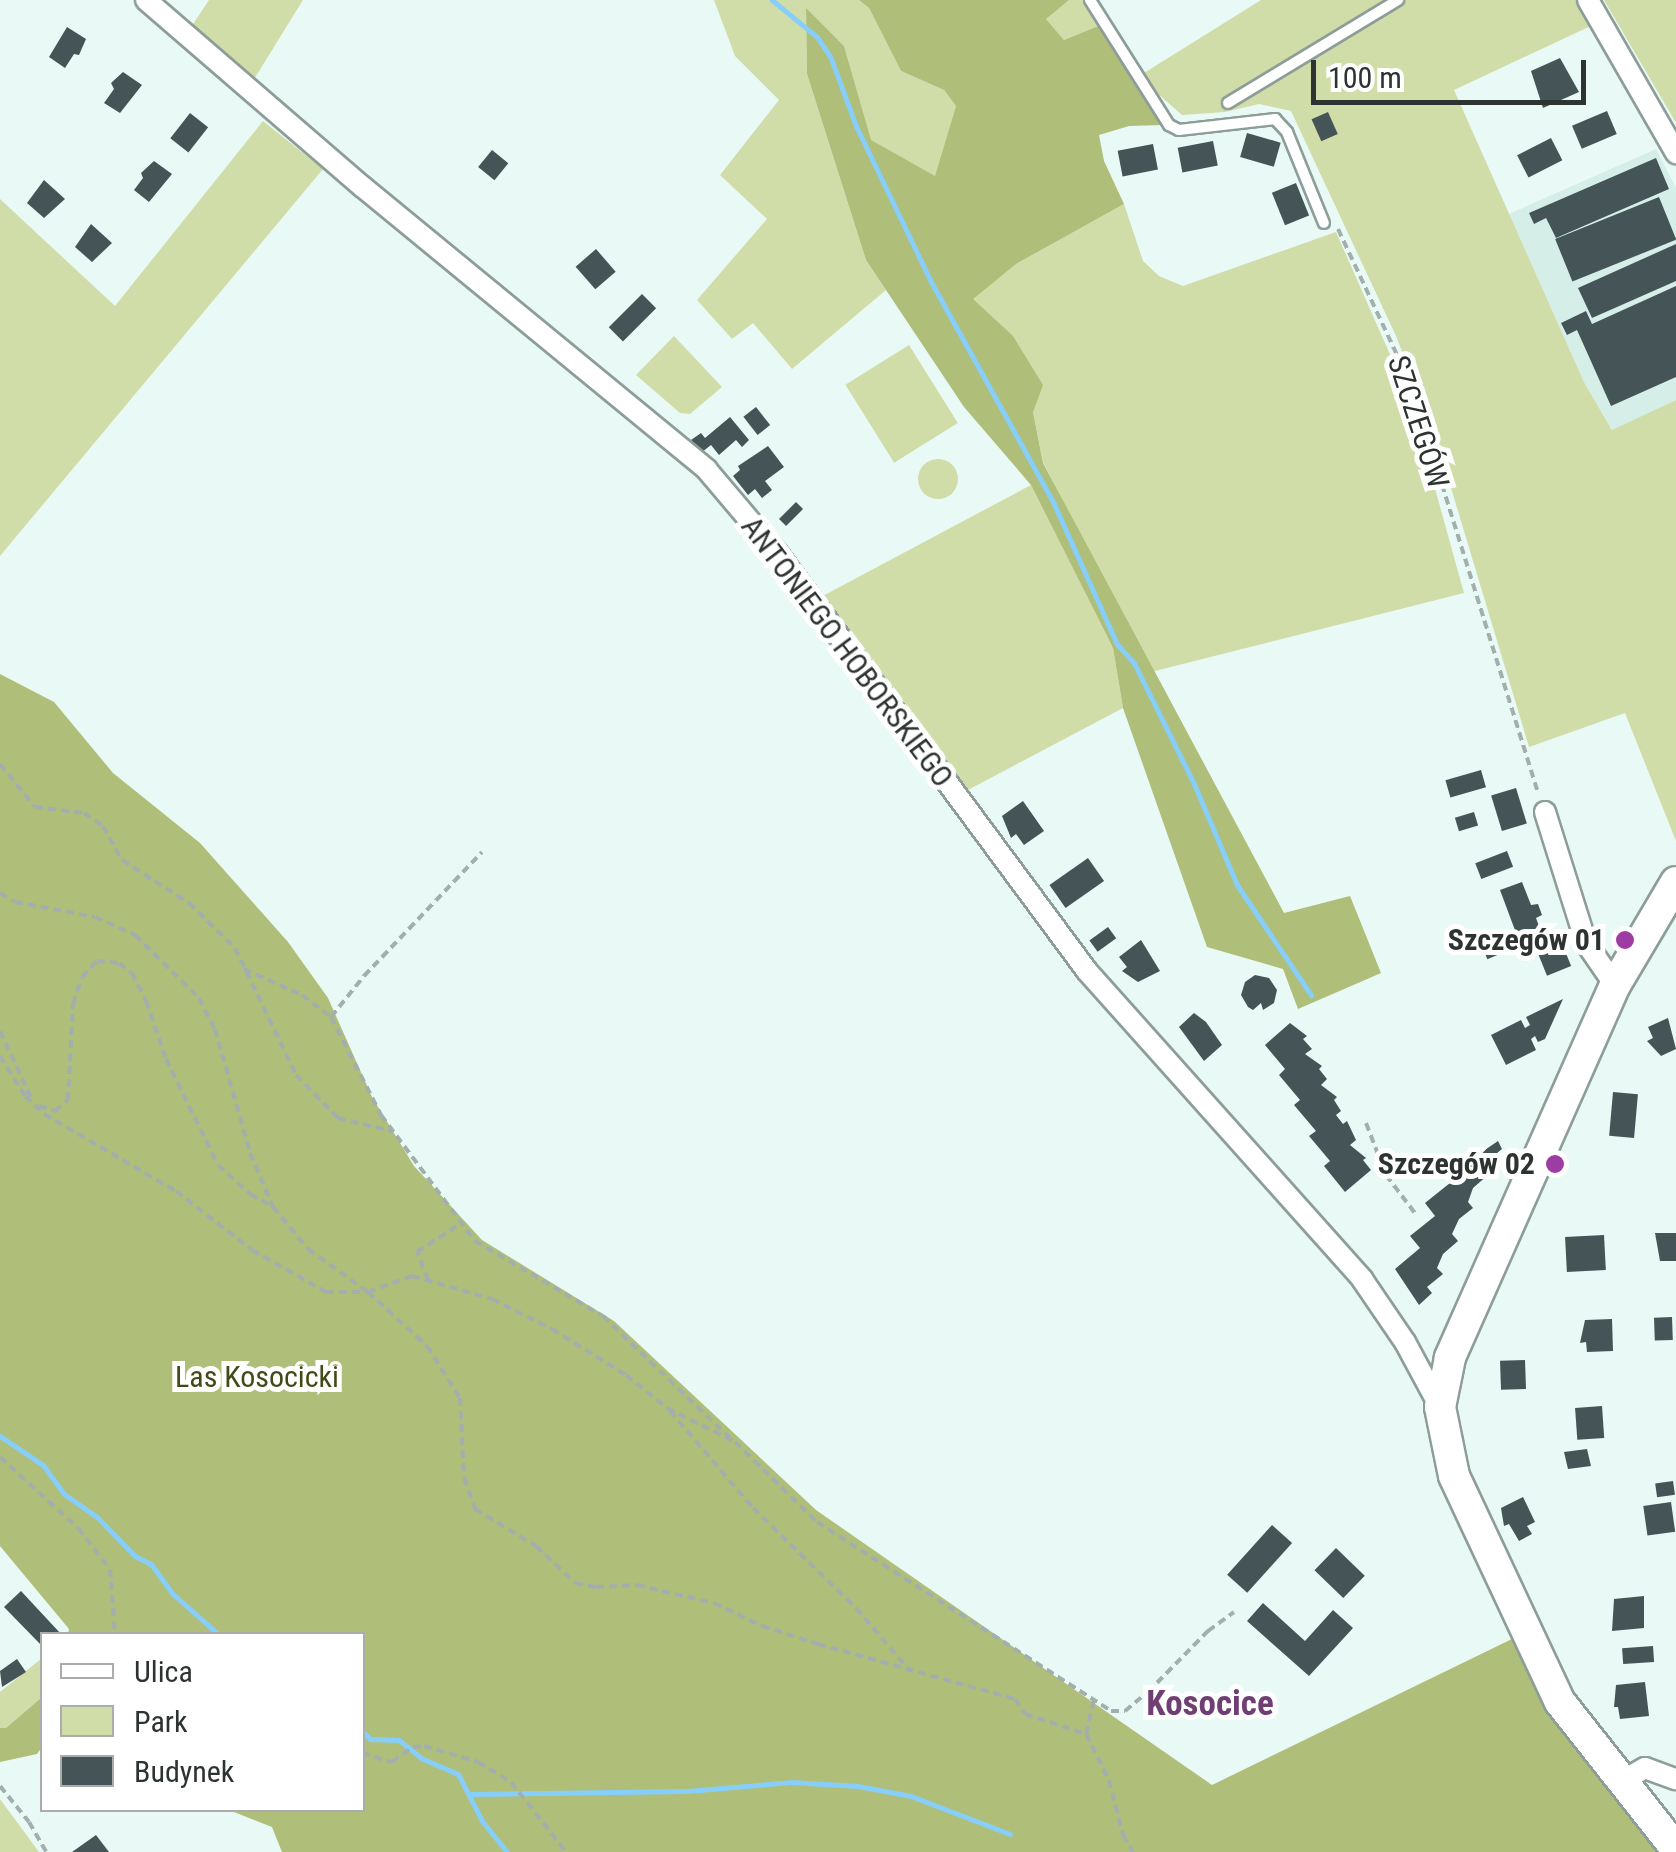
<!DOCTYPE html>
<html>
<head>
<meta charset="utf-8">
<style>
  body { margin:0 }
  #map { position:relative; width:1676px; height:1852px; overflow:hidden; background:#e9f9f5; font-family:"Roboto Condensed",sans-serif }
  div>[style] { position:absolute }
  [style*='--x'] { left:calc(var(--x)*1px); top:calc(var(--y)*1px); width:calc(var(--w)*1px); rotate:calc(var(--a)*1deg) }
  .built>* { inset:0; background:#d5efe8 }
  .green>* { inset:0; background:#d1dda9; transform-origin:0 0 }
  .round { border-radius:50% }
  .forest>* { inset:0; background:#afbe78 }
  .stream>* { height:5px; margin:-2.5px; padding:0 2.5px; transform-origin:2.5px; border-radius:2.5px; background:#88cefa }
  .building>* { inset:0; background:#455456; transform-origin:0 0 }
  .path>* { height:4px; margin-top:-2px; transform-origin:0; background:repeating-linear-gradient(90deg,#a3afac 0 8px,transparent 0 13px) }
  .roads { filter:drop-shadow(2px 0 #8d9d99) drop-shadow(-2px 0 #8d9d99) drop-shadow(0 2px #8d9d99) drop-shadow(0 -2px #8d9d99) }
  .lane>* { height:10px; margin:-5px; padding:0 5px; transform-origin:5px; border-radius:5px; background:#fff }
  .street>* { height:20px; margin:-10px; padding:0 10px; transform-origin:10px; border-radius:10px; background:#fff }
  .secondary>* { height:30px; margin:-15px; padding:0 15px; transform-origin:15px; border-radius:15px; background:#fff }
  .dots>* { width:28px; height:28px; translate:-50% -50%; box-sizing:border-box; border:5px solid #fff; border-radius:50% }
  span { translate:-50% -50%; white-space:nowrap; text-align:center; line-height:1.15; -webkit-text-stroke:10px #fff; paint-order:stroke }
  .street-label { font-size:30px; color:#2d3331 }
  .poi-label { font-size:30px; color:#2d3331; font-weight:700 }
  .right { translate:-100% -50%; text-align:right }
  .park-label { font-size:30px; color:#424b18 }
  .quarter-label { font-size:35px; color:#6f3e72; font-weight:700 }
  .legend { position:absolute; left:40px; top:1632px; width:325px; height:180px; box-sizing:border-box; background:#fff; border:2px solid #abadad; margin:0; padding:12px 18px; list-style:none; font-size:30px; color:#2d3331 }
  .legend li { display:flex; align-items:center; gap:20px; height:50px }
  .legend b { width:50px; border:2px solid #abadad }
  .scale { position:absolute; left:1311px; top:60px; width:275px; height:45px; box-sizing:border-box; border:5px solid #2d3331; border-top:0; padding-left:12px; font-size:30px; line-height:35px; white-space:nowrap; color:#2d3331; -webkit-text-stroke:8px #fff; paint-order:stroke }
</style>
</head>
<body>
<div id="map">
  <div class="built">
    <i style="clip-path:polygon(1656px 149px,1676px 188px,1676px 400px,1613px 431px,1584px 382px,1509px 214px)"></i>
  </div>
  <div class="green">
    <i style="clip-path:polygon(209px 0,303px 0,251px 84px,189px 30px)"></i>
    <i style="clip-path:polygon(714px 0,859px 0,869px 8px,901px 71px,944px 90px,956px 106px,935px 177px,870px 140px,844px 46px,806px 9px,807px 74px,866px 260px,886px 290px,792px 369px,753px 323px,732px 339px,697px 300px,767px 219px,720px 175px,779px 100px,735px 56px)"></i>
    <i style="clip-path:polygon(1069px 0,1083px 0,1098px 26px,1064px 40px,1045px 18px)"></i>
    <i style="clip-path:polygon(1261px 0,1580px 0,1595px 24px,1454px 90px,1584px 382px,1612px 430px,1676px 400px,1676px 841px,1625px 713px,1529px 747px,1439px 448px,1396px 336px,1291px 111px,1259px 104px,1225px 112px,1182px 115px,1158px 94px,1144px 73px)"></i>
    <i style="clip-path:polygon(1604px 0,1676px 0,1676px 123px)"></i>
    <i style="clip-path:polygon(263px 121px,323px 169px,0 556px,0 199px,115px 306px)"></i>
    <i style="clip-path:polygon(1124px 204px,1143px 261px,1159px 276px,1183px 286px,1336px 232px,1411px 402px,1464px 593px,1151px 672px,1043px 462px,1033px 412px,972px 298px,1016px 264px)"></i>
    <i style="clip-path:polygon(674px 336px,722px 387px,690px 414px,680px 413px,636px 375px)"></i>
    <i style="left:909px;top:345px;width:92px;height:75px;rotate:58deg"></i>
    <i class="round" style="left:918px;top:459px;width:40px;height:40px"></i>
    <i style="clip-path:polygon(1031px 485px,1113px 648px,1123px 708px,964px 792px,819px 598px)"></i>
    <i style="clip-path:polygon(42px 1658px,42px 1697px,6px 1728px,0 1728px,0 1692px)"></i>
    <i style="clip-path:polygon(0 1799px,39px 1852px,0 1852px)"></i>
  </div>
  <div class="forest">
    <i style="clip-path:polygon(859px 0,1069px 0,1046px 19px,1064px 40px,1098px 26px,1162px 125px,1129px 126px,1099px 135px,1104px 161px,1124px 204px,1016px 264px,973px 299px,1013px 336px,1043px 385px,1033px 412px,1043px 463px,1284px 913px,1350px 896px,1381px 973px,1298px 1009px,1283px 969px,1207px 947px,1123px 708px,1113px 648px,1031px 485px,964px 407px,866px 260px,807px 74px,806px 8px,844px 46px,871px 140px,935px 176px,956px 106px,944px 90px,901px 71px,869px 8px)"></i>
    <i style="clip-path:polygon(0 674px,54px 702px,113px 773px,200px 843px,288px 942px,328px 998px,372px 1097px,414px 1166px,482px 1240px,614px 1321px,816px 1510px,1212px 1785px,1514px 1638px,1664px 1852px,282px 1852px,272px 1827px,229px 1810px,362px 1810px,362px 1634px,68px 1634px,69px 1629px,0 1546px)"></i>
    <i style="clip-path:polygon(42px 1697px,42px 1747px,37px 1754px,0 1762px,0 1728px,6px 1728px)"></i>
  </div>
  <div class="stream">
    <i style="--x:772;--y:0;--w:58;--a:39.4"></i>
    <i style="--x:817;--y:37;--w:23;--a:56"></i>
    <i style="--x:830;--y:56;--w:75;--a:69.6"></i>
    <i style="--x:856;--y:126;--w:171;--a:64.3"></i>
    <i style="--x:930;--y:280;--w:256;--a:61"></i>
    <i style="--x:1054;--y:504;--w:154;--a:65.8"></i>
    <i style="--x:1117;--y:644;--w:25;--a:48"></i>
    <i style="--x:1134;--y:663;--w:135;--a:63.6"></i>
    <i style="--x:1194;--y:784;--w:110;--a:66.9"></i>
    <i style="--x:1237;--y:885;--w:133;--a:56.1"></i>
    <i style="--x:0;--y:1436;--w:52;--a:34"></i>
    <i style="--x:43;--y:1465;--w:36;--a:54"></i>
    <i style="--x:64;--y:1494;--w:40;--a:34.9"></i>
    <i style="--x:97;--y:1517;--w:54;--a:45.7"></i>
    <i style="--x:135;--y:1556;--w:18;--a:27"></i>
    <i style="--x:151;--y:1564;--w:37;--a:54"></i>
    <i style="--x:173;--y:1594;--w:60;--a:41.6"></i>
    <i style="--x:362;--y:1731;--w:11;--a:45"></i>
    <i style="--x:370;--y:1739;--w:29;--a:2"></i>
    <i style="--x:399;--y:1740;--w:28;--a:39"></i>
    <i style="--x:421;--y:1758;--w:40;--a:23.4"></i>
    <i style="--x:458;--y:1774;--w:53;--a:62.9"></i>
    <i style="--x:482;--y:1821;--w:40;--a:51"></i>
    <i style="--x:469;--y:1794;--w:218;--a:-0.8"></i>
    <i style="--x:687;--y:1791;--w:104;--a:-4.9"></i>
    <i style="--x:791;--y:1782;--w:67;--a:3.4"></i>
    <i style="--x:858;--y:1786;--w:54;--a:10.7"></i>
    <i style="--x:911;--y:1796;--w:106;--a:21"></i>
  </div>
  <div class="building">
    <i style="clip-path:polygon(67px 27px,86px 39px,79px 55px,74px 54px,65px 68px,49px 57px)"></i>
    <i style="clip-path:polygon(1560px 58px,1579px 92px,1543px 108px,1531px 71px)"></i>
    <i style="clip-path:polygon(123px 72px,142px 85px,120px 113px,104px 103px,114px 89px,111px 83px)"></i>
    <i style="left:1607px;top:111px;width:25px;height:38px;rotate:67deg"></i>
    <i style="left:1328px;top:112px;width:24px;height:18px;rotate:66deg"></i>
    <i style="left:190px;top:113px;width:23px;height:32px;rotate:38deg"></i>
    <i style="left:1247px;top:133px;width:35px;height:25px;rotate:16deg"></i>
    <i style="left:1551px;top:138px;width:25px;height:38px;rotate:63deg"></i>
    <i style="left:1213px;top:141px;width:25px;height:36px;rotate:79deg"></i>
    <i style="left:1153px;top:144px;width:26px;height:36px;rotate:79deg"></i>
    <i style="left:492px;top:150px;width:21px;height:22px;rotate:39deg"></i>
    <i style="clip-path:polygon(1656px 158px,1669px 189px,1556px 238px,1546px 218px,1534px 224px,1529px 213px)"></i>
    <i style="clip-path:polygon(154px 161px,172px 174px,149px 202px,134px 190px,143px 178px,141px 173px)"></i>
    <i style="clip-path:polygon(44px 180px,65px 199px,44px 218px,27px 203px)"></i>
    <i style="left:1296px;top:183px;width:35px;height:26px;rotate:68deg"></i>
    <i style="left:1659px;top:197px;width:46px;height:112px;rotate:68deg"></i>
    <i style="clip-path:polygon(91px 224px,112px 243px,92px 262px,75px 247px)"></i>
    <i style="clip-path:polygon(1676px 244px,1676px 281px,1592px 318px,1578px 288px)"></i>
    <i style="left:596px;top:249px;width:30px;height:27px;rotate:49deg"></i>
    <i style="clip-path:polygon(1676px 286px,1676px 377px,1611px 406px,1577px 330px,1567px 335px,1561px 323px,1586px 311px,1592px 324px)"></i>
    <i style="left:642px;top:294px;width:20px;height:47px;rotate:45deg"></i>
    <i style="left:756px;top:407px;width:23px;height:16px;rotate:52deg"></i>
    <i style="clip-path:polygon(730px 417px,749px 440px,742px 447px,736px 440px,719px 455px,711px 445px,702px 452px,691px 440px,701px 433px,705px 438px)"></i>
    <i style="clip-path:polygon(768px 446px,784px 467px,765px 481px,772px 490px,762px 498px,755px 489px,748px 495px,733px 476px,740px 470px,738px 466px)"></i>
    <i style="left:796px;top:502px;width:10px;height:24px;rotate:45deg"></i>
    <i style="left:1481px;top:770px;width:18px;height:37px;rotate:74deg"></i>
    <i style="left:1516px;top:788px;width:37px;height:26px;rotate:73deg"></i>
    <i style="clip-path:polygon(1023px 801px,1044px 831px,1024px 845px,1016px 834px,1011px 838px,1002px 816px)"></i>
    <i style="left:1474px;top:812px;width:14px;height:20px;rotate:73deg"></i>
    <i style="left:1507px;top:851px;width:17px;height:34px;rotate:69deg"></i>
    <i style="left:1088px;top:858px;width:28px;height:47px;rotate:55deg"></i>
    <i style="clip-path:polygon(1522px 882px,1531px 905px,1538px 904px,1542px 915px,1536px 918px,1542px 934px,1519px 941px,1500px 890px)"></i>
    <i style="left:1108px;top:927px;width:14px;height:23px;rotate:54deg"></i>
    <i style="left:1499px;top:938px;width:15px;height:19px;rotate:67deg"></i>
    <i style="clip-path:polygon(1141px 940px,1160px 971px,1138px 982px,1122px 971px,1127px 967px,1119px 957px)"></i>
    <i style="left:1561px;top:941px;width:27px;height:26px;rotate:68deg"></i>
    <i style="clip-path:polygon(1255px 975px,1269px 978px,1277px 990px,1274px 1003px,1263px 1010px,1261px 1003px,1253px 1010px,1248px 1007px,1241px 995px,1245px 982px)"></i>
    <i style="clip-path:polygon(1563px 999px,1545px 1039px,1538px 1042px,1535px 1036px,1531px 1039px,1536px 1050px,1506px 1065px,1491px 1035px,1521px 1020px,1525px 1028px,1530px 1025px,1526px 1017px)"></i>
    <i style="clip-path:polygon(1194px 1013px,1206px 1022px,1222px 1045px,1204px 1061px,1179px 1027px)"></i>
    <i style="clip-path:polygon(1668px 1018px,1676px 1049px,1661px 1056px,1647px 1041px,1653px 1038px,1648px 1027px)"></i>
    <i style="clip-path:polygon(1290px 1023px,1307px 1036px,1303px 1039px,1312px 1049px,1305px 1054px,1322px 1066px,1319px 1069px,1327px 1079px,1321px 1085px,1337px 1097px,1334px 1100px,1341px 1111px,1336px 1115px,1343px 1124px,1347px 1121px,1356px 1140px,1350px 1145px,1366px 1158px,1363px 1160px,1371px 1170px,1345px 1192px,1324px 1166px,1330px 1161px,1309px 1136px,1316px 1131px,1294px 1105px,1300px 1100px,1279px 1075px,1285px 1069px,1265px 1045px)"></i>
    <i style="left:1613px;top:1092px;width:25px;height:44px;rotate:5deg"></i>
    <i style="clip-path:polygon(1498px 1141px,1502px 1149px,1481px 1166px,1488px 1175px,1473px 1188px,1468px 1202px,1473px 1208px,1459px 1219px,1452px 1234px,1458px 1241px,1443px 1254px,1437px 1268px,1443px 1274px,1427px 1287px,1432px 1293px,1419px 1305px,1395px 1269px,1420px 1248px,1410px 1236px,1435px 1216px,1425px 1203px,1450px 1183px,1447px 1178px,1473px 1157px,1478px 1163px,1476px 1156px)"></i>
    <i style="clip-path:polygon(1655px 1233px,1676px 1233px,1676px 1261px,1660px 1261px)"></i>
    <i style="left:1604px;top:1235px;width:35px;height:39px;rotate:87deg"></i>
    <i style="left:1672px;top:1317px;width:23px;height:18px;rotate:88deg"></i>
    <i style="clip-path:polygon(1612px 1319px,1613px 1351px,1587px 1352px,1586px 1342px,1580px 1343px,1585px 1320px)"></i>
    <i style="left:1525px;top:1360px;width:29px;height:25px;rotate:88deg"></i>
    <i style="left:1602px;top:1406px;width:32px;height:27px;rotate:86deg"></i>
    <i style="clip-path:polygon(1587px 1449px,1591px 1466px,1568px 1469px,1564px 1452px)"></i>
    <i style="left:1673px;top:1481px;width:14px;height:18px;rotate:82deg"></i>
    <i style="clip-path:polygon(1523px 1497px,1535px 1522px,1527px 1526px,1532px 1534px,1519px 1541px,1509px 1524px,1504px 1526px,1501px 1508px)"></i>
    <i style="left:1671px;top:1502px;width:30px;height:28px;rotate:82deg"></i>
    <i style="left:1272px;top:1525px;width:27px;height:67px;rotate:42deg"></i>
    <i style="left:1336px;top:1548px;width:40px;height:31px;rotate:44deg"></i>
    <i style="clip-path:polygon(21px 1591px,61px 1634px,42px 1634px,42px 1646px,4px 1607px)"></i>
    <i style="clip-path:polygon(1644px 1596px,1644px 1628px,1612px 1631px,1614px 1599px)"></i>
    <i style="clip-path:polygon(1263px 1603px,1305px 1641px,1333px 1610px,1353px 1628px,1309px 1676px,1247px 1621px)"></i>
    <i style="left:1653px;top:1646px;width:16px;height:31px;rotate:86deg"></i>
    <i style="clip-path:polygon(17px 1659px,26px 1672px,2px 1687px,0 1671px)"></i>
    <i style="clip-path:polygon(1645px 1682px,1649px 1716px,1620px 1719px,1618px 1707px,1614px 1707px,1616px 1685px)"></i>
    <i style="clip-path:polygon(96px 1835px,109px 1852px,72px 1852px)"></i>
  </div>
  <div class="path">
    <i style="--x:1338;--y:229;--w:172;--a:64.9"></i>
    <i style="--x:1411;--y:385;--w:428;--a:72.7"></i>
    <i style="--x:0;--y:764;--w:55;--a:50.9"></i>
    <i style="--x:35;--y:807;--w:49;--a:7"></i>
    <i style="--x:84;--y:813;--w:23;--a:34"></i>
    <i style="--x:103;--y:826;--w:39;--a:61"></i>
    <i style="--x:122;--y:860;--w:80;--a:32.7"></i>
    <i style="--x:189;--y:903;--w:64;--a:44.4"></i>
    <i style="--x:235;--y:948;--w:141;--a:64.3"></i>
    <i style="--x:296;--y:1075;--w:60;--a:45.7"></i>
    <i style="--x:338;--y:1118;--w:55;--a:13.8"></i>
    <i style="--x:0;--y:893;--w:17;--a:31"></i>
    <i style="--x:15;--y:902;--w:81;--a:10.6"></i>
    <i style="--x:95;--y:917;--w:44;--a:24.2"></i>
    <i style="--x:135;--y:935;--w:90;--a:44.5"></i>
    <i style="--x:199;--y:998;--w:35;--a:63"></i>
    <i style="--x:215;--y:1029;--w:129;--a:74.2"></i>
    <i style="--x:250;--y:1153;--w:59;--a:66.9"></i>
    <i style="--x:273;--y:1207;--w:55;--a:50.2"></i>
    <i style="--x:308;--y:1249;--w:74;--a:35.6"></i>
    <i style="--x:368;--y:1292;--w:80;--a:42.5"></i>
    <i style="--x:427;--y:1346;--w:62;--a:57.6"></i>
    <i style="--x:460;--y:1398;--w:80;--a:87.1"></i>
    <i style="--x:464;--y:1478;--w:33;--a:70"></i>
    <i style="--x:475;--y:1509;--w:71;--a:31.2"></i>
    <i style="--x:536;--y:1546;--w:54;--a:43.5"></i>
    <i style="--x:575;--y:1583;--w:21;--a:11"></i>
    <i style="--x:596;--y:1587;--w:41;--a:-2.8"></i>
    <i style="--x:637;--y:1585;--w:79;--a:13.2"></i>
    <i style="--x:714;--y:1603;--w:53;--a:25.6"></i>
    <i style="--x:762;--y:1626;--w:59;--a:17.8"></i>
    <i style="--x:818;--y:1644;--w:205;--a:15.6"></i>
    <i style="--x:1015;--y:1699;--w:18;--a:56"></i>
    <i style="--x:1025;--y:1714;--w:64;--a:18.2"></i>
    <i style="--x:1086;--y:1734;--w:51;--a:63.4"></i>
    <i style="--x:1109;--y:1780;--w:57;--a:75.7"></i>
    <i style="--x:1123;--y:1835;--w:20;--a:60"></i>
    <i style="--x:244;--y:969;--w:64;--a:24.1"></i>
    <i style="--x:302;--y:995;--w:36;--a:37"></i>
    <i style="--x:331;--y:1017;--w:110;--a:63"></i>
    <i style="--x:381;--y:1115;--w:157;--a:53.3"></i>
    <i style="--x:475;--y:1241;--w:148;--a:30.4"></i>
    <i style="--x:603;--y:1316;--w:178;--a:43.9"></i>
    <i style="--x:331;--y:1017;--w:53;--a:-51.2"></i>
    <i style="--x:364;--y:976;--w:171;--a:-46.4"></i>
    <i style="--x:0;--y:1031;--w:76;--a:65.1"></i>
    <i style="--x:0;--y:1056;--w:47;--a:58"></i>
    <i style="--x:25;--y:1096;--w:26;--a:43"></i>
    <i style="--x:44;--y:1114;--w:153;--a:30.3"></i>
    <i style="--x:176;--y:1191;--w:96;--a:37.8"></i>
    <i style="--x:252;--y:1250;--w:85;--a:29.6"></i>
    <i style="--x:326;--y:1292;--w:42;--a:0"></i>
    <i style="--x:368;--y:1292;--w:47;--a:-20"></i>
    <i style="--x:412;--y:1276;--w:83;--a:16"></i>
    <i style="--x:492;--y:1299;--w:67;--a:26.6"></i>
    <i style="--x:552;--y:1329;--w:87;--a:31.9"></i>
    <i style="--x:626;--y:1375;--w:53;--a:38.8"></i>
    <i style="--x:667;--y:1408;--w:76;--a:26.6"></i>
    <i style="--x:735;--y:1442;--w:115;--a:44.3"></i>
    <i style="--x:817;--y:1522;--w:350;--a:32.7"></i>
    <i style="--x:1111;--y:1711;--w:14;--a:0"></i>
    <i style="--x:1125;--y:1711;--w:30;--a:-40"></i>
    <i style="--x:1148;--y:1692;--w:86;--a:-45.5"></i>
    <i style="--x:1208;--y:1631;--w:32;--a:-36"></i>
    <i style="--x:39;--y:1106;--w:17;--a:17"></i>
    <i style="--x:55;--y:1111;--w:17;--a:-40"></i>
    <i style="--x:68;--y:1100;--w:96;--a:-87"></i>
    <i style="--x:73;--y:1004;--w:28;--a:-72"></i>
    <i style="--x:82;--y:977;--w:22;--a:-47"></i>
    <i style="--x:97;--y:961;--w:22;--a:5"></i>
    <i style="--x:119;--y:963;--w:16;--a:38"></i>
    <i style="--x:132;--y:973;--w:31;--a:63"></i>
    <i style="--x:146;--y:1001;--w:61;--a:71"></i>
    <i style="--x:166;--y:1059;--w:118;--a:63.9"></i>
    <i style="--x:218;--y:1165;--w:43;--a:42.2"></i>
    <i style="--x:250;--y:1194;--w:26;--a:29"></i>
    <i style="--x:1366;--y:1123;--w:56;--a:69"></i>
    <i style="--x:1386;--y:1175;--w:48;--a:52.7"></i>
    <i style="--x:428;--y:1280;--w:30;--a:-111"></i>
    <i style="--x:417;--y:1252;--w:55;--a:-33.1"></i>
    <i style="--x:670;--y:1411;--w:128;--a:49.4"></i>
    <i style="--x:753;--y:1508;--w:144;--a:44.2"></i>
    <i style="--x:856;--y:1608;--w:84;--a:49.3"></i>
    <i style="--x:0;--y:1457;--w:105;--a:42.3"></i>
    <i style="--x:78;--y:1528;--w:52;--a:52"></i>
    <i style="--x:110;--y:1569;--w:65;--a:85.6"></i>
    <i style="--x:1086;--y:1734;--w:35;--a:-77"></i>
    <i style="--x:362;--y:1753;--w:31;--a:17"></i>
    <i style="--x:392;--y:1762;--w:26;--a:-36"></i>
    <i style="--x:413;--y:1747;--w:11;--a:-5"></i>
    <i style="--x:424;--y:1746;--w:56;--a:16.5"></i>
    <i style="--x:478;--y:1762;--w:39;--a:31"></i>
    <i style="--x:511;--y:1782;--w:89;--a:51.8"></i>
    <i style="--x:0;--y:1786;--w:46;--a:51.1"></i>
    <i style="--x:29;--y:1822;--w:34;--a:60"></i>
  </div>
  <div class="roads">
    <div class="lane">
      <i style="--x:1090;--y:0;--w:148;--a:57.7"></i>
      <i style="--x:1169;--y:125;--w:11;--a:27"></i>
      <i style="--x:1179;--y:130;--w:97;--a:-6.5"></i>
      <i style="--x:1275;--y:119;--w:18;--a:47"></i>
      <i style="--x:1287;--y:132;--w:98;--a:67.9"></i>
      <i style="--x:1228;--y:103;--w:199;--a:-31.2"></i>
    </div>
    <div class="street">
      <i style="--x:146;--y:0;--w:286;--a:40.8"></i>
      <i style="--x:363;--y:187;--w:445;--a:39.4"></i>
      <i style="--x:707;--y:470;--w:110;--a:49.8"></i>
      <i style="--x:778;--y:554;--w:519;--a:53.46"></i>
      <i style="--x:1087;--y:971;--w:413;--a:48.2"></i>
      <i style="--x:1362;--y:1279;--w:76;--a:55.7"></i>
      <i style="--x:1405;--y:1342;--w:74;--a:61.7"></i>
      <i style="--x:1588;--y:0;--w:177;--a:60.1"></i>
      <i style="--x:1545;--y:812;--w:137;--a:72.6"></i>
      <i style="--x:1586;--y:943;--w:51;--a:55.4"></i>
      <i style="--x:1624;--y:1780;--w:24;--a:-30"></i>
      <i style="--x:1645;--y:1768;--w:33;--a:20"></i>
    </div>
    <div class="secondary">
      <i style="--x:1676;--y:882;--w:120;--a:120.6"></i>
      <i style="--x:1615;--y:985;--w:408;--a:113.9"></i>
      <i style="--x:1450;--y:1358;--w:50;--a:101.5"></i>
      <i style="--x:1440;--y:1407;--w:70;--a:78.5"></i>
      <i style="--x:1454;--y:1476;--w:250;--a:64.9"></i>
      <i style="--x:1560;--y:1702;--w:187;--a:51.7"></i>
    </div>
  </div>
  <div class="dots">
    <i style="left:1625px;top:940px;background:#9d3ca3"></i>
    <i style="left:1555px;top:1164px;background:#9d3ca3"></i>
  </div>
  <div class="street-label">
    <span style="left:1418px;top:422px;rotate:72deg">SZCZEGÓW</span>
    <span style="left:847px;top:652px;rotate:53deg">ANTONIEGO HOBORSKIEGO</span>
  </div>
  <div class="poi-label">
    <span class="right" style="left:1605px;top:940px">Szczegów 01</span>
    <span class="right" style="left:1535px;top:1164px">Szczegów 02</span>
  </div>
  <div class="park-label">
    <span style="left:257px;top:1377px">Las Kosocicki</span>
  </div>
  <div class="quarter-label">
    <span style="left:1210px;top:1704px">Kosocice</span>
  </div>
  <ul class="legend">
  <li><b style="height:12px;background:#fff"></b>Ulica</li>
  <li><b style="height:28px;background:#d1dda9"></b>Park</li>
  <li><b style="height:28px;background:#455456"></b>Budynek</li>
  </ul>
  <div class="scale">100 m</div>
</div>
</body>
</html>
